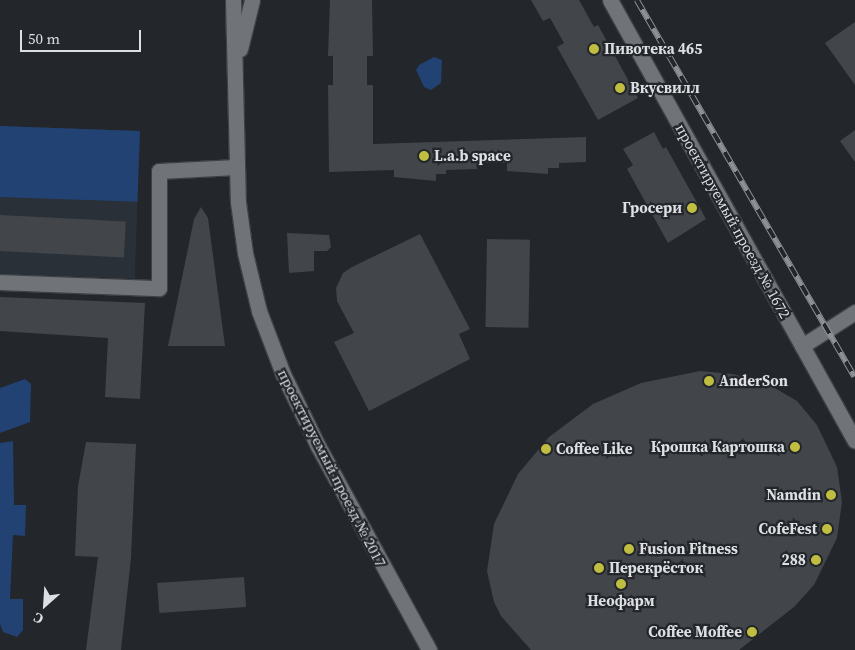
<!DOCTYPE html>
<html>
<head>
<meta charset="utf-8">
<style>
  body { margin:0 }
  #map { position:relative; width:855px; height:650px; overflow:hidden; background:#23262a; font-family:"Source Serif 4",serif }
  div>[style] { position:absolute }
  [style*='--x'] { left:calc(var(--x)*1px); top:calc(var(--y)*1px); width:calc(var(--w)*1px); rotate:calc(var(--a)*1deg) }
  .built>* { inset:0; background:#2a3038; transform-origin:0 0 }
  .green>* { inset:0; background:#214273; transform-origin:0 0 }
  .building>* { inset:0; background:#42454a; transform-origin:0 0 }
  .roads { filter:drop-shadow(1px 0 #3e4145) drop-shadow(-1px 0 #3e4145) drop-shadow(0 1px #3e4145) drop-shadow(0 -1px #3e4145) }
  .street>* { height:15px; margin:-7.5px; padding:0 7.5px; transform-origin:7.5px; border-radius:7.5px; background:#707479 }
  .secondary>* { height:15px; margin:-7.5px; padding:0 7.5px; transform-origin:7.5px; border-radius:7.5px; background:#707479 }
  .rail>* { height:5.5px; margin-top:-2.75px; transform-origin:0; background:repeating-linear-gradient(90deg,#23262a 0 11px,#8e9094 0 22px); box-sizing:border-box; border-block:1px solid #8e9094 }
  .dots>* { width:14px; height:14px; translate:-50% -50%; box-sizing:border-box; border:2px solid #23262a; border-radius:50% }
  span { translate:-50% -50%; white-space:nowrap; text-align:center; line-height:1.15; -webkit-text-stroke:4.5px #23262a; paint-order:stroke }
  .poi-label { font-size:15px; color:#dddfe2; font-weight:700 }
  .left { translate:0 -50%; text-align:left }
  .right { translate:-100% -50%; text-align:right }
  .street-label { font-size:15px; color:#dddfe2 }
  .north { position:absolute; left:20px; top:580px; width:50px; height:50px; -webkit-text-stroke:4px #23262a; paint-order:stroke; rotate:206deg; font-size:14px; font-weight:700; line-height:20px; text-align:center; color:#dddfe2 }
  .north::after { content:''; display:block; margin:auto; width:18px; height:22px; background:#dddfe2; clip-path:polygon(50% 0,100% 100%,50% 72%,0 100%) }
  .scale { position:absolute; left:20px; top:30px; width:121px; height:22px; box-sizing:border-box; border:2px solid #dddfe2; border-top:0; padding-left:6px; font-size:15px; line-height:18px; white-space:nowrap; color:#dddfe2; -webkit-text-stroke:4px #23262a; paint-order:stroke }
</style>
</head>
<body>
<div id="map">
  <div class="built">
    <i style="left:0;top:126px;width:140px;height:148px;rotate:2deg"></i>
  </div>
  <div class="green">
    <i style="clip-path:polygon(434px 57px,442px 60px,441px 83px,431px 90px,424px 87px,416px 70px,419px 65px)"></i>
    <i style="left:0;top:126px;width:140px;height:71px;rotate:2deg"></i>
    <i style="clip-path:polygon(25px 379px,31px 384px,30px 422px,0 433px,0 388px)"></i>
    <i style="clip-path:polygon(13px 441px,14px 505px,26px 505px,25px 536px,13px 535px,10px 599px,23px 599px,23px 630px,17px 637px,3px 632px,0 624px,0 443px)"></i>
  </div>
  <div class="building">
    <i style="clip-path:polygon(330px 0,372px 0,373px 56px,367px 56px,367px 85px,373px 85px,373px 144px,586px 137px,586px 162px,559px 163px,559px 168px,548px 168px,548px 174px,507px 171px,507px 163px,477px 163px,477px 169px,446px 170px,446px 174px,436px 174px,436px 181px,394px 177px,394px 170px,329px 172px,328px 85px,333px 85px,333px 56px,328px 56px)"></i>
    <i style="clip-path:polygon(531px 0,579px 0,594px 27px,598px 25px,638px 98px,598px 120px,557px 47px,564px 43px,550px 18px,543px 21px)"></i>
    <i style="clip-path:polygon(855px 22px,855px 85px,825px 43px)"></i>
    <i style="clip-path:polygon(855px 130px,855px 162px,840px 141px)"></i>
    <i style="clip-path:polygon(654px 132px,663px 149px,666px 147px,706px 219px,668px 243px,627px 169px,633px 165px,623px 149px)"></i>
    <i style="clip-path:polygon(201px 207px,208px 218px,225px 346px,168px 346px,194px 219px)"></i>
    <i style="left:0;top:215px;width:126px;height:36px;rotate:3deg"></i>
    <i style="clip-path:polygon(287px 233px,329px 235px,331px 247px,327px 251px,314px 251px,314px 271px,289px 273px)"></i>
    <i style="clip-path:polygon(420px 234px,470px 329px,459px 334px,470px 359px,369px 411px,334px 342px,354px 333px,337px 301px,336px 288px,343px 273px,352px 267px)"></i>
    <i style="left:487px;top:239px;width:43px;height:88px;rotate:1deg"></i>
    <i style="clip-path:polygon(0 297px,145px 303px,140px 399px,105px 397px,108px 338px,0 331px)"></i>
    <i style="clip-path:polygon(700px 371px,733px 374px,768px 384px,797px 401px,817px 425px,837px 467px,842px 502px,837px 538px,814px 585px,794px 607px,739px 650px,531px 650px,501px 616px,494px 602px,487px 571px,494px 524px,518px 474px,549px 437px,593px 404px,641px 383px)"></i>
    <i style="clip-path:polygon(86px 442px,136px 444px,131px 558px,121px 650px,86px 650px,98px 557px,75px 556px,78px 486px)"></i>
    <i style="left:244px;top:577px;width:30px;height:87px;rotate:86deg"></i>
  </div>
  <div class="roads">
    <div class="street">
      <i style="--x:610;--y:0;--w:504;--a:60.95"></i>
      <i style="--x:0;--y:282;--w:159;--a:2.2"></i>
      <i style="--x:159;--y:288;--w:117;--a:-90"></i>
      <i style="--x:159;--y:171;--w:77;--a:-3"></i>
      <i style="--x:802;--y:346;--w:63;--a:-32.7"></i>
    </div>
    <div class="secondary">
      <i style="--x:233;--y:0;--w:202;--a:88.6"></i>
      <i style="--x:238;--y:202;--w:51;--a:82.2"></i>
      <i style="--x:245;--y:253;--w:60;--a:76.4"></i>
      <i style="--x:259;--y:311;--w:67;--a:69.1"></i>
      <i style="--x:283;--y:374;--w:80;--a:64.1"></i>
      <i style="--x:318;--y:446;--w:232;--a:61.4"></i>
      <i style="--x:240;--y:49;--w:50;--a:-76.2"></i>
    </div>
  </div>
  <div class="rail">
    <i style="--x:637;--y:0;--w:435;--a:60"></i>
  </div>
  <div class="dots">
    <i style="left:594px;top:49px;background:#c0be41"></i>
    <i style="left:620px;top:88px;background:#c0be41"></i>
    <i style="left:424px;top:156px;background:#c0be41"></i>
    <i style="left:692px;top:208px;background:#c0be41"></i>
    <i style="left:709px;top:381px;background:#c0be41"></i>
    <i style="left:795px;top:447px;background:#c0be41"></i>
    <i style="left:546px;top:449px;background:#c0be41"></i>
    <i style="left:831px;top:495px;background:#c0be41"></i>
    <i style="left:827px;top:529px;background:#c0be41"></i>
    <i style="left:629px;top:549px;background:#c0be41"></i>
    <i style="left:816px;top:560px;background:#c0be41"></i>
    <i style="left:599px;top:568px;background:#c0be41"></i>
    <i style="left:621px;top:584px;background:#c0be41"></i>
    <i style="left:752px;top:632px;background:#c0be41"></i>
  </div>
  <div class="poi-label">
    <span class="left" style="left:604px;top:49px">Пивотека 465</span>
    <span class="left" style="left:630px;top:88px">Вкусвилл</span>
    <span class="left" style="left:434px;top:156px">L.a.b space</span>
    <span class="right" style="left:682px;top:208px">Гросери</span>
    <span class="left" style="left:719px;top:381px">AnderSon</span>
    <span class="right" style="left:785px;top:447px">Крошка Картошка</span>
    <span class="left" style="left:556px;top:449px">Coffee Like</span>
    <span class="right" style="left:821px;top:495px">Namdin</span>
    <span class="right" style="left:817px;top:529px">CofeFest</span>
    <span class="left" style="left:639px;top:549px">Fusion Fitness</span>
    <span class="right" style="left:806px;top:560px">288</span>
    <span class="left" style="left:609px;top:568px">Перекрёсток</span>
    <span style="left:621px;top:601px">Неофарм</span>
    <span class="right" style="left:742px;top:632px">Coffee Moffee</span>
  </div>
  <div class="street-label">
    <span style="left:733px;top:221px;rotate:61deg">проектируемый проезд № 1672</span>
    <span style="left:332px;top:468px;rotate:63deg">проектируемый проезд № 2017</span>
  </div>
  <div class="north">С</div>
  <div class="scale">50 m</div>
</div>
</body>
</html>
